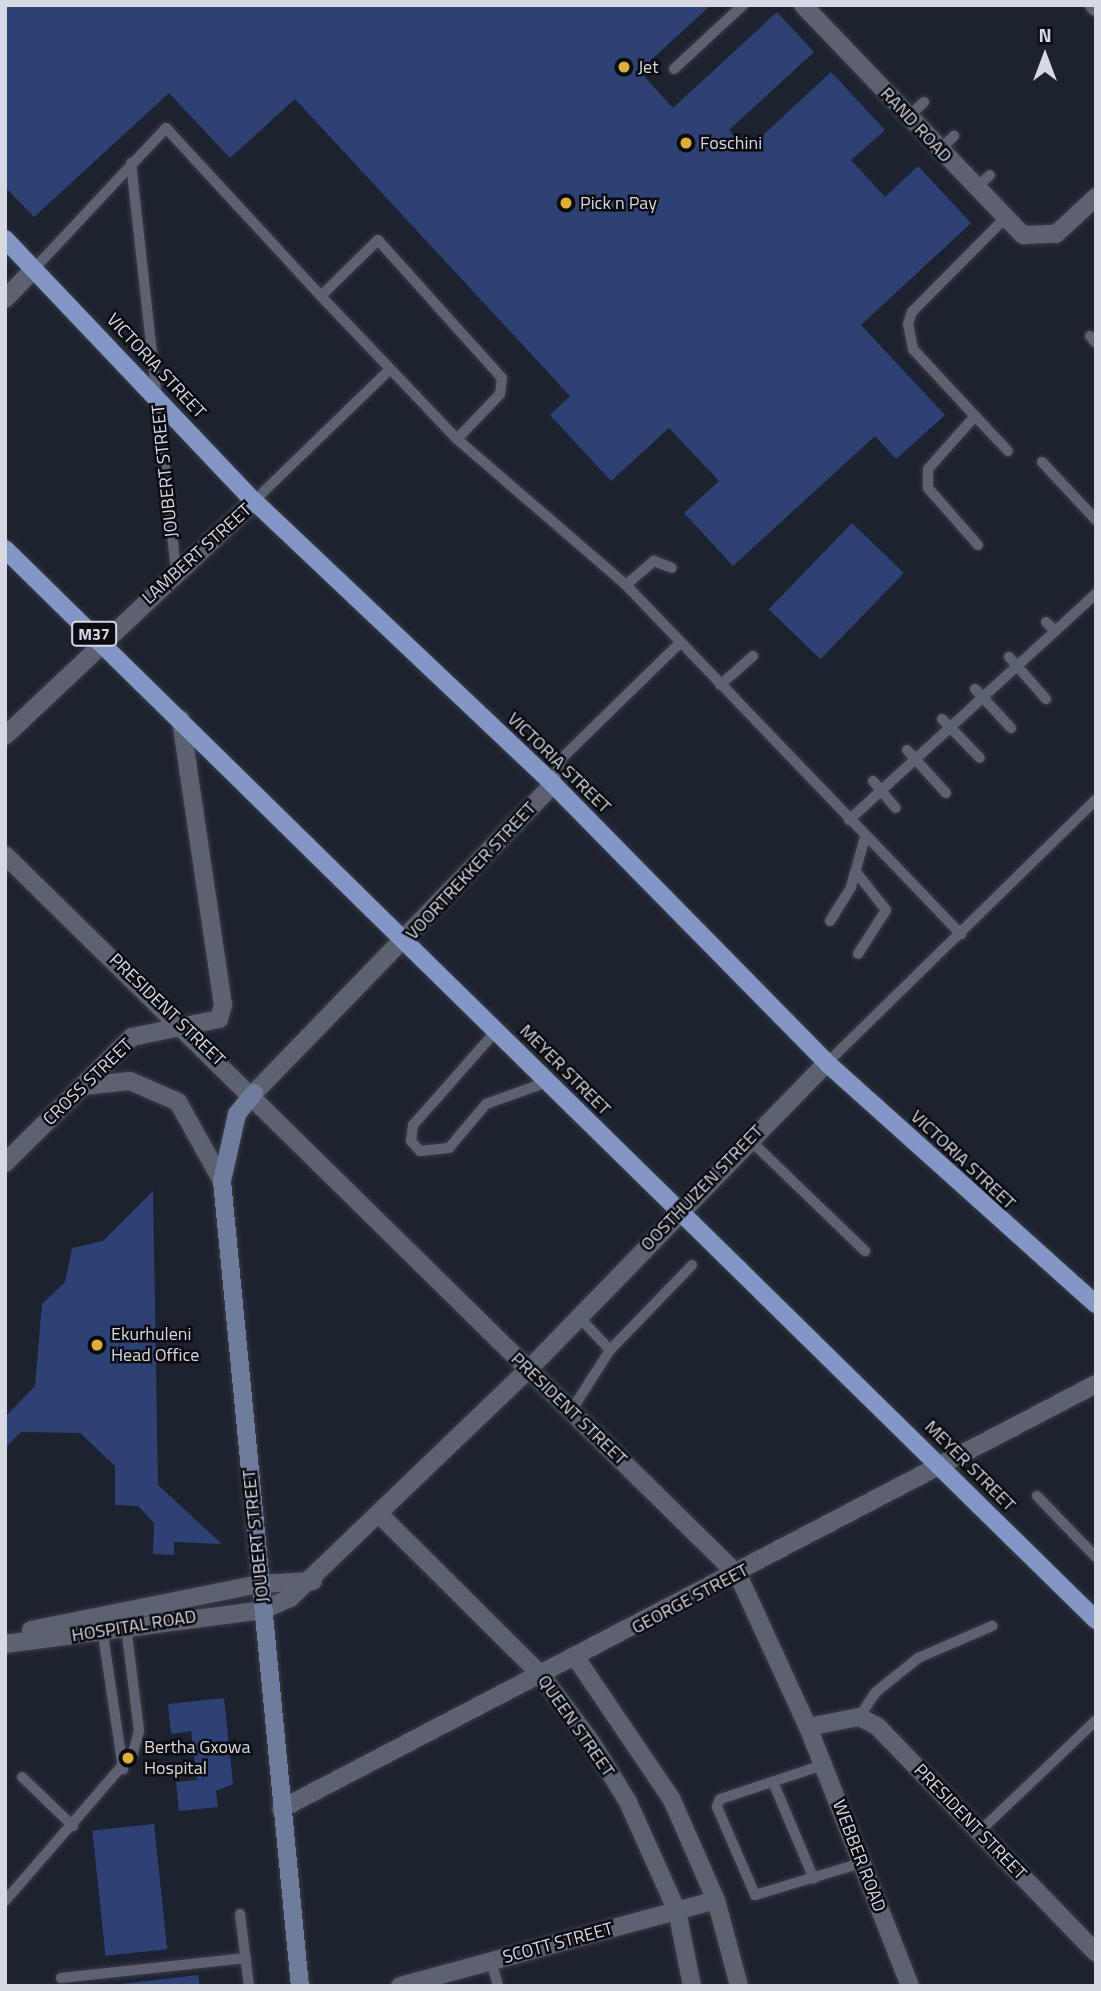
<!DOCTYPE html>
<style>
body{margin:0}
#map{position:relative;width:1101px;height:1991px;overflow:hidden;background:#1d232e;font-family:"Titillium Web",sans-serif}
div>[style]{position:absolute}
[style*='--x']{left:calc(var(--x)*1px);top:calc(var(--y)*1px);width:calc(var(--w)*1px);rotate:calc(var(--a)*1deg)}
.building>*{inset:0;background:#2d4175;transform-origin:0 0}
.roads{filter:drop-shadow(0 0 2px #393d47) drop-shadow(0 0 2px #393d47)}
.service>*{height:10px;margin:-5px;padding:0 5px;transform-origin:5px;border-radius:5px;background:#5c6270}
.minor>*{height:18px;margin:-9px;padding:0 9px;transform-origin:9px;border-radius:9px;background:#5c6270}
.tertiary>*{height:18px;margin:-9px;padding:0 9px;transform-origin:9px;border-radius:9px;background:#5c6270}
.secondary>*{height:18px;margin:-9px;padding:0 9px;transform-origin:9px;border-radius:9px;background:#6f7c9b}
.primary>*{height:18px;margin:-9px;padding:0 9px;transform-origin:9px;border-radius:9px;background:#8297c5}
.dots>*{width:19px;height:19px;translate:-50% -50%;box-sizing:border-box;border:4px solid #0a0c11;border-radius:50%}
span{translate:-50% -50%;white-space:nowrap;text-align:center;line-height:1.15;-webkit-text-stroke:5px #0a0c11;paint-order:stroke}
.shield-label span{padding:2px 5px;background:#0a0c11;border:2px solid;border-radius:5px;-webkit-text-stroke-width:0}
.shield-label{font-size:16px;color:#d6d9e2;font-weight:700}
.poi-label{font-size:18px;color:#d6d9e2}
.left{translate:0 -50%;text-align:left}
.street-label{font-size:18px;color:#d6d9e2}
.frame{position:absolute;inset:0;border:7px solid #d6d9e2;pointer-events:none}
.north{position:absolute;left:1010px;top:21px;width:70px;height:70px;-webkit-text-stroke:5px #0a0c11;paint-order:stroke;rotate:0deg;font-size:19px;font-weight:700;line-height:28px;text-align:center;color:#d6d9e2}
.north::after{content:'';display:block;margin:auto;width:24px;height:32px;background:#d6d9e2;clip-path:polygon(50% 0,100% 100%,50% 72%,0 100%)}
</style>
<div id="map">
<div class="building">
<i style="clip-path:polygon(5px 5px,711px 5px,639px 71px,673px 108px,777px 12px,814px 52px,729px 130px,747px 150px,831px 72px,885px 130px,851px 160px,885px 197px,918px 166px,971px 223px,861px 325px,945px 415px,896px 459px,875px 436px,733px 566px,684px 513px,719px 481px,669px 428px,611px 481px,550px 415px,570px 396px,295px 99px,230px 158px,169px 93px,34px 217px,5px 187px)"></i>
<i style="left:852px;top:523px;width:72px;height:120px;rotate:44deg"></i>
<i style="clip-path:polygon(153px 1191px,158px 1485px,222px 1544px,174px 1542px,174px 1555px,153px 1554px,154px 1523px,138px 1506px,115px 1505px,115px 1466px,80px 1433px,21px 1432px,5px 1448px,5px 1417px,35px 1386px,42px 1304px,65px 1282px,72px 1248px,103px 1241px)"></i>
<i style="clip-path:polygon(224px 1698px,233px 1784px,216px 1791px,218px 1807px,179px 1811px,176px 1782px,197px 1780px,191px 1731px,171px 1734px,168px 1704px)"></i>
<i style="left:154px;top:1824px;width:126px;height:62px;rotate:84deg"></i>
<i style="clip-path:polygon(198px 1975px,200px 1986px,120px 1986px,120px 1984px)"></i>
</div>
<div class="roads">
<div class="service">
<i style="--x:674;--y:69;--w:94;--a:-42.8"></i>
<i style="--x:908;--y:117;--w:22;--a:-43"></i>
<i style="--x:940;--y:150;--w:20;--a:-45"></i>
<i style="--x:131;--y:163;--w:410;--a:83.7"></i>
<i style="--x:976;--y:188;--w:19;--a:-43"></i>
<i style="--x:34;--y:269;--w:193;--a:-46.9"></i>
<i style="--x:166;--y:128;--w:229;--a:47.3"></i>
<i style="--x:1090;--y:336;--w:9;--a:49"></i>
<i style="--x:975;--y:416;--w:91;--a:-132.8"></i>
<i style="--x:913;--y:349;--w:25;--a:-101"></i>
<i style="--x:908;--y:324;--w:13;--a:-72"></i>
<i style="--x:912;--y:312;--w:131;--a:-45.3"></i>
<i style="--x:457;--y:439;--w:197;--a:-133.6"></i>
<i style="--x:321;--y:296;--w:80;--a:-44.5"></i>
<i style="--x:378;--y:240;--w:186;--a:48.1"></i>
<i style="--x:502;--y:378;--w:16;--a:97"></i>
<i style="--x:500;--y:394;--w:62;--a:133.7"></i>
<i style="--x:457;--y:439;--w:223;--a:40.8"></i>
<i style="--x:626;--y:585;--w:484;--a:46.2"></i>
<i style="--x:1042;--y:462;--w:79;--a:47"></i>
<i style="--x:254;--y:501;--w:187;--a:-44.1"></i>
<i style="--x:978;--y:545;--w:76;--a:-131.3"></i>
<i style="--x:928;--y:488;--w:19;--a:-90"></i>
<i style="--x:928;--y:469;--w:71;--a:-48.4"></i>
<i style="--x:975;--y:416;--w:48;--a:46.7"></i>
<i style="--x:626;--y:585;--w:37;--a:-41"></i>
<i style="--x:654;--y:561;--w:19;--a:21"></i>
<i style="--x:1046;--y:622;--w:13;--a:45"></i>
<i style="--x:1009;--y:657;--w:56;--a:48.6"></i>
<i style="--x:720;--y:685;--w:44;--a:-41.3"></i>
<i style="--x:975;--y:689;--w:53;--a:47.3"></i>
<i style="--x:942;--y:719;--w:54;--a:45.7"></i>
<i style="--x:907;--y:750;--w:58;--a:47.8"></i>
<i style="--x:873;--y:781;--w:35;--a:50"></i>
<i style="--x:553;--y:784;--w:26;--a:-72"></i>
<i style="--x:561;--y:759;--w:166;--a:-44.3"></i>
<i style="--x:849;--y:820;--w:335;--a:-42.5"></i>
<i style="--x:856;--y:872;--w:48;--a:51.7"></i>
<i style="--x:886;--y:910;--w:52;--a:122.5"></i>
<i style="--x:830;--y:921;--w:40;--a:-58"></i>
<i style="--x:851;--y:887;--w:52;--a:-74.4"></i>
<i style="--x:496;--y:1031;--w:125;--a:131.4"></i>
<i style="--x:413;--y:1125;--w:16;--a:97"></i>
<i style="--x:411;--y:1141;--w:13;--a:48"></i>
<i style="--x:420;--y:1151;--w:29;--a:-6"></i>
<i style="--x:449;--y:1148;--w:57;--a:-49.9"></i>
<i style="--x:486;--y:1104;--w:65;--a:-19.8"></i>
<i style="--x:827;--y:1063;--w:376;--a:-44.4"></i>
<i style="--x:750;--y:1140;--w:160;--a:44"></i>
<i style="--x:579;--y:1317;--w:45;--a:46.8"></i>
<i style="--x:571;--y:1411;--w:72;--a:-57.4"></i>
<i style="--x:610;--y:1350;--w:118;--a:-46"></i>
<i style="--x:1037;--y:1496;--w:85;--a:46"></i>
<i style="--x:102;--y:1628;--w:143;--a:81.5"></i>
<i style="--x:859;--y:1717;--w:30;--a:-56"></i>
<i style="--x:876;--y:1692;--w:54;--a:-39"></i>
<i style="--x:918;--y:1658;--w:81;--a:-23.4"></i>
<i style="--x:823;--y:1765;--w:108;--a:161.7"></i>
<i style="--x:720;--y:1799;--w:9;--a:111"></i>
<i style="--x:717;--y:1807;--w:96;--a:66.6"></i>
<i style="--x:755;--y:1895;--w:112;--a:-16.7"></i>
<i style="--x:22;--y:1777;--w:71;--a:43.9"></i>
<i style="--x:773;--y:1782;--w:105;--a:67.1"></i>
<i style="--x:979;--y:1832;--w:161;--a:-43.7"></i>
<i style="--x:5;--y:1901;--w:196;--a:-49.1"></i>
<i style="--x:133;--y:1753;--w:23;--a:-75"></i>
<i style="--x:139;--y:1731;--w:106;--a:-97.1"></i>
<i style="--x:240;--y:1914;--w:73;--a:82.9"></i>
<i style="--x:491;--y:1961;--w:26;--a:74"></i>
<i style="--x:61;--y:1978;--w:186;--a:-6.2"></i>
</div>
<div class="minor">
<i style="--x:803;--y:5;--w:318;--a:46.3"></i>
<i style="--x:1023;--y:235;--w:33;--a:-2"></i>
<i style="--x:1056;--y:234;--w:54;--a:-42.8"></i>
<i style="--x:1094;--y:5;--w:3;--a:45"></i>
<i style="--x:5;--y:299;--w:42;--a:-46"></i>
<i style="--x:5;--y:736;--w:342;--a:-43.3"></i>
<i style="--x:84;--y:1086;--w:46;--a:-6.2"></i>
<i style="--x:130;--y:1081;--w:52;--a:23.6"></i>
<i style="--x:178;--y:1102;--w:90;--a:60.9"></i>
<i style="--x:254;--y:1093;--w:430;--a:-45.9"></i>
<i style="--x:5;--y:1163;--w:179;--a:-44.8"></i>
<i style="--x:132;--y:1037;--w:89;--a:-11.7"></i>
<i style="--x:219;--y:1019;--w:15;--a:-74"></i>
<i style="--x:223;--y:1005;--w:289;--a:-98.4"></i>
<i style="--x:381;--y:1516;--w:227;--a:44.8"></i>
<i style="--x:542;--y:1676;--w:82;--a:53.4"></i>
<i style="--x:591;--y:1742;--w:70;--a:58.3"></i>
<i style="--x:628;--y:1802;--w:120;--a:65.8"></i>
<i style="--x:677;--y:1911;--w:76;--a:78.7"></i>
<i style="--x:31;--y:1630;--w:234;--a:-11.4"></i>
<i style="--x:260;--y:1584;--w:53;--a:-3.2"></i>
<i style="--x:5;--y:1644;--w:260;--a:-7.5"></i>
<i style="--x:263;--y:1610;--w:30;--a:-24"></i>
<i style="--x:290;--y:1598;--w:330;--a:-43.8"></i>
<i style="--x:528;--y:1370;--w:429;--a:-45.8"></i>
<i style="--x:576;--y:1658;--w:171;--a:55.9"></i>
<i style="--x:672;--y:1800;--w:109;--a:66.3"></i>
<i style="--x:716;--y:1900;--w:89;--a:75"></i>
<i style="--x:808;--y:1727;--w:52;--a:-11.1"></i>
<i style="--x:859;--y:1717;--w:20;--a:27"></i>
<i style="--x:877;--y:1726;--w:315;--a:46"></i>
<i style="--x:281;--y:1809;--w:919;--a:-27.54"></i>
<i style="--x:400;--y:1986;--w:327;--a:-15.2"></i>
</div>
<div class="tertiary">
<i style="--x:5;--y:855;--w:1027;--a:44.49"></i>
<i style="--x:738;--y:1575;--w:167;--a:65.3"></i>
<i style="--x:808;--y:1727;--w:278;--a:68.5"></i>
</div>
<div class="secondary">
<i style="--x:254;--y:1093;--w:27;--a:129"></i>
<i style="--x:237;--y:1114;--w:69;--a:102.6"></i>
<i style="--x:222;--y:1181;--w:809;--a:84.47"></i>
</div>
<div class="primary">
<i style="--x:5;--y:239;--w:361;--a:46.5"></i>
<i style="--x:254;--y:501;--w:412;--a:43.4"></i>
<i style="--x:553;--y:784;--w:391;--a:45.5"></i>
<i style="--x:827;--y:1063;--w:361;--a:41.9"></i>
<i style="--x:5;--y:549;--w:1529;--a:44.47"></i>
</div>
</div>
<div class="dots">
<i style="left:624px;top:67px;background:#e0b034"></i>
<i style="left:686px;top:143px;background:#e0b034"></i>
<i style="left:566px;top:203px;background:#e0b034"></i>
<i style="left:97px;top:1345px;background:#e0b034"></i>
<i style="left:128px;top:1758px;background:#e0b034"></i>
</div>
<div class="shield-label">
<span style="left:94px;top:634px">M37</span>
</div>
<div class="poi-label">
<span class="left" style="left:638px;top:67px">Jet</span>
<span class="left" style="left:700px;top:143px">Foschini</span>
<span class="left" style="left:580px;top:203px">Pick n Pay</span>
<span class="left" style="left:111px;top:1345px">Ekurhuleni<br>Head Office</span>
<span class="left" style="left:144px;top:1758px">Bertha Gxowa<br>Hospital</span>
</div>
<div class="street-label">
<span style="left:916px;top:125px;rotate:47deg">RAND ROAD</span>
<span style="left:156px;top:366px;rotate:47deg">VICTORIA STREET</span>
<span style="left:165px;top:471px;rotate:-96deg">JOUBERT STREET</span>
<span style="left:197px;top:554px;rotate:-42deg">LAMBERT STREET</span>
<span style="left:559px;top:763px;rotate:44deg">VICTORIA STREET</span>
<span style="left:471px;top:871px;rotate:-47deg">VOORTREKKER STREET</span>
<span style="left:167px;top:1010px;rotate:44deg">PRESIDENT STREET</span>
<span style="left:565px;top:1070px;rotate:45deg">MEYER STREET</span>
<span style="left:88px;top:1082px;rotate:-44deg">CROSS STREET</span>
<span style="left:963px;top:1160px;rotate:43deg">VICTORIA STREET</span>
<span style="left:702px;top:1188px;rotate:-46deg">OOSTHUIZEN STREET</span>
<span style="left:569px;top:1409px;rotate:44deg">PRESIDENT STREET</span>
<span style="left:970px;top:1466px;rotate:45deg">MEYER STREET</span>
<span style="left:256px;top:1536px;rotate:-96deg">JOUBERT STREET</span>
<span style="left:690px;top:1599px;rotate:-28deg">GEORGE STREET</span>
<span style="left:134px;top:1626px;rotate:-9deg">HOSPITAL ROAD</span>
<span style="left:576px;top:1726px;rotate:55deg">QUEEN STREET</span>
<span style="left:970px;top:1822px;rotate:46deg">PRESIDENT STREET</span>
<span style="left:859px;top:1856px;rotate:69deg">WEBBER ROAD</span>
<span style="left:558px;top:1943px;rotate:-15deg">SCOTT STREET</span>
</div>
<div class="frame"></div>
<div class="north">N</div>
</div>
